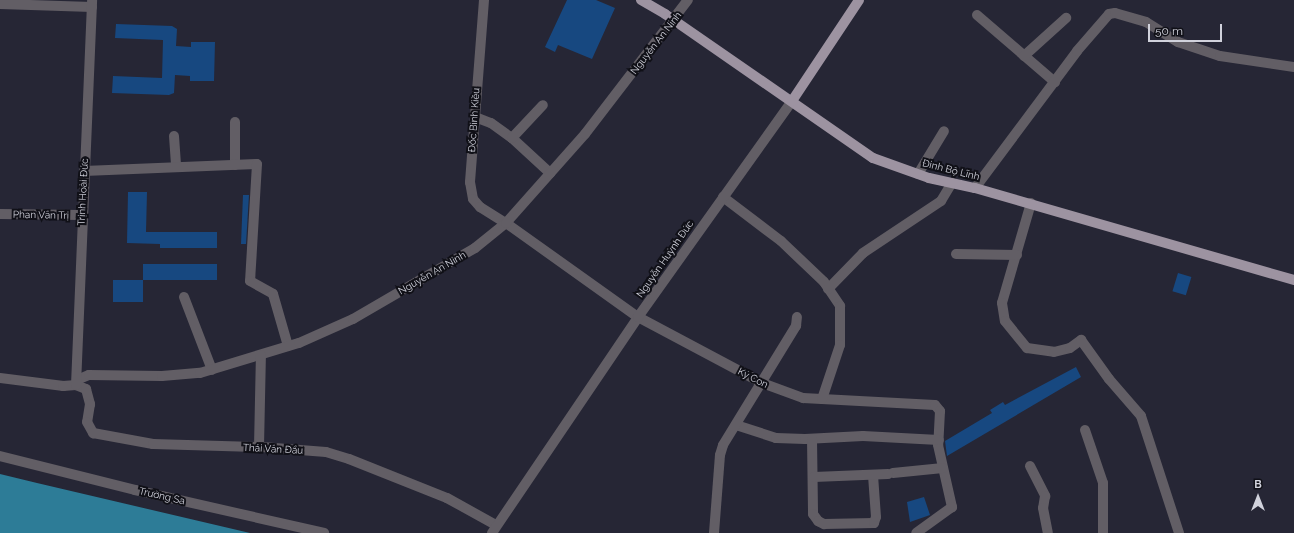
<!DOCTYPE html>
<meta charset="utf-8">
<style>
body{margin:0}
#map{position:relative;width:1294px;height:533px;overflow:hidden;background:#262635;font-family:Raleway,sans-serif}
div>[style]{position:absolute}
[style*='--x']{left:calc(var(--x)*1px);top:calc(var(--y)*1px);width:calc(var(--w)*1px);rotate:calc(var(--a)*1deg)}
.water>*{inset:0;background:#2d7c97}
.building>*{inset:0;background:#174880;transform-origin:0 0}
.minor>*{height:10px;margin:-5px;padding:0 5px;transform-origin:5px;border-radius:5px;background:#625e65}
.major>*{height:10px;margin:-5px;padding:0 5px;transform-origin:5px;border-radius:5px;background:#9d93a1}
span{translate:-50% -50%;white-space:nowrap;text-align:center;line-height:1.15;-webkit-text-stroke:4px #101017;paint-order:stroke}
.street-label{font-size:10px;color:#d1d2dc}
.north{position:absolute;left:1238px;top:477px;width:40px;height:40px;-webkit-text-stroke:3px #101017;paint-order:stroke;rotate:0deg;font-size:11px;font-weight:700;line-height:16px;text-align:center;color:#d1d2dc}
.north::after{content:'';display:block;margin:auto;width:14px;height:18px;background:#d1d2dc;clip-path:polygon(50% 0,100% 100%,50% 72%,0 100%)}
.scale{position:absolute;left:1148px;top:24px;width:74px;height:18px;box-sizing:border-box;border:2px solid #d1d2dc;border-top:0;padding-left:5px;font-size:12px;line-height:14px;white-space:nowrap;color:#d1d2dc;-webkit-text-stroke:3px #101017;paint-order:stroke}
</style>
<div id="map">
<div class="water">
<i style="clip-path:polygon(0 474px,37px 483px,250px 533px,0 533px)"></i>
</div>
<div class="building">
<i style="clip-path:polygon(567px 0,596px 0,615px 8px,592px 59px,558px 45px,555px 52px,545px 47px)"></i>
<i style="clip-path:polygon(116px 24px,172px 26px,177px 29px,176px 46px,191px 47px,191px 42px,215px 42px,214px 81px,190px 81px,190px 76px,175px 75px,174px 93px,169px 95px,112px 93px,113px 76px,162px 78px,163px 40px,115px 38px)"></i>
<i style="clip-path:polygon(128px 192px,147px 192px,146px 232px,217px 232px,217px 248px,160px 248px,160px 244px,127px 243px)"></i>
<i style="clip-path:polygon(243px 195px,249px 195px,246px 244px,241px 244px)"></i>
<i style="left:143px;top:264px;width:74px;height:16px"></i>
<i style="left:1178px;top:273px;width:14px;height:19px;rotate:17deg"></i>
<i style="left:113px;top:280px;width:30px;height:22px"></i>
<i style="clip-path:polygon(1076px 367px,1081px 377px,947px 456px,945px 441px,992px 413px,990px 410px,1003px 402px,1005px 405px)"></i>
<i style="clip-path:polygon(924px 497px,930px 515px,910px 522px,907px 502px)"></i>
</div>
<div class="minor">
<i style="--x:484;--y:0;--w:183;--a:94.4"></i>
<i style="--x:470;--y:182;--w:17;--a:80"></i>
<i style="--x:473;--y:199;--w:11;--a:49"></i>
<i style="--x:480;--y:207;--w:31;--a:32"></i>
<i style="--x:506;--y:223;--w:162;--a:35.5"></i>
<i style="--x:638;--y:317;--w:140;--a:28"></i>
<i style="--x:762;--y:383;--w:44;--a:20.1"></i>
<i style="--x:803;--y:398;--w:132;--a:3"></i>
<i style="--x:935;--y:405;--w:8;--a:50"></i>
<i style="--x:940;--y:411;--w:34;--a:93"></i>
<i style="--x:938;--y:445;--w:64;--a:77.3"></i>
<i style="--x:952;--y:507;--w:44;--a:144.2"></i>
<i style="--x:0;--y:4;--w:92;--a:1.9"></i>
<i style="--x:977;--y:15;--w:103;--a:40.7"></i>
<i style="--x:1024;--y:56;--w:57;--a:-42.1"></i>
<i style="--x:475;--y:117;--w:17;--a:21"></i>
<i style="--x:491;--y:123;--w:26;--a:36"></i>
<i style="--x:512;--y:138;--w:52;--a:42.6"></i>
<i style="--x:174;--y:136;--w:31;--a:86"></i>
<i style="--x:512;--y:138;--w:45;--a:-46.8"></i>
<i style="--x:235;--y:165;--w:43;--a:-90"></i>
<i style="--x:84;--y:171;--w:173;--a:-2.3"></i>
<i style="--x:257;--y:164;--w:117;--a:93.4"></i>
<i style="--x:250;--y:281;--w:26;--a:29"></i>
<i style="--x:273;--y:294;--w:54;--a:73.9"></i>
<i style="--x:918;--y:174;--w:50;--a:-58.8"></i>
<i style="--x:975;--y:188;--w:171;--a:-53.3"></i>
<i style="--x:1077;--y:51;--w:49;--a:-49.1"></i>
<i style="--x:1109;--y:14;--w:6;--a:-9"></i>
<i style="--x:1115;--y:13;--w:32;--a:16"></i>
<i style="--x:1146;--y:22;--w:38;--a:32"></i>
<i style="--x:1178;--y:42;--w:44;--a:18.4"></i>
<i style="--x:1220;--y:56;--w:75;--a:8.5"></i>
<i style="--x:723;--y:197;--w:73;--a:37.2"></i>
<i style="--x:781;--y:241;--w:59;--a:43.6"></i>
<i style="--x:824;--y:282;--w:29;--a:56"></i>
<i style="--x:840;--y:306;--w:39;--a:90"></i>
<i style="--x:840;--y:345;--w:57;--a:108.4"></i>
<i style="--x:1031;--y:203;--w:104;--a:106.2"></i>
<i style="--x:1002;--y:303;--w:18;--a:81"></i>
<i style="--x:1005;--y:321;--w:35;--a:51"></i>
<i style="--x:1027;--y:348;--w:27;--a:8"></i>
<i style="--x:1054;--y:352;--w:16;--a:-14"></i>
<i style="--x:1070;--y:348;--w:14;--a:-36"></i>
<i style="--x:1081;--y:340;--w:48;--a:54.3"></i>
<i style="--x:1109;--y:379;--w:49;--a:49.1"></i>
<i style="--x:1141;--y:416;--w:123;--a:72"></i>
<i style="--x:0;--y:214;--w:81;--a:0.7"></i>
<i style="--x:956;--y:254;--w:61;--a:0.9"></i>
<i style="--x:828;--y:289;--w:50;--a:-45.8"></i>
<i style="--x:863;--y:253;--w:94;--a:-33.7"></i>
<i style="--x:941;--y:201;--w:21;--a:-59"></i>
<i style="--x:184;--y:297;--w:78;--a:69"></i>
<i style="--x:0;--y:378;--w:64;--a:7.2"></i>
<i style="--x:63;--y:386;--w:13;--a:-4"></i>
<i style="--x:76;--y:385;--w:11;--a:22"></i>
<i style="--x:86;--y:389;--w:16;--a:75"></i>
<i style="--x:90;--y:404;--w:18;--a:99"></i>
<i style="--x:87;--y:422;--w:13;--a:61"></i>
<i style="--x:93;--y:433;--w:61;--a:10.4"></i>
<i style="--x:153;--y:444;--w:109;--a:1.6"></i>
<i style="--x:262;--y:447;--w:64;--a:4.5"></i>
<i style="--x:326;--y:452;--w:24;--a:17"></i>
<i style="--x:349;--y:459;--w:105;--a:21.7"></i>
<i style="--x:447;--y:498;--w:56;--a:28.9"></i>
<i style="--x:77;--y:380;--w:13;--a:-23"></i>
<i style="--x:89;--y:375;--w:73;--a:0.8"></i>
<i style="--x:162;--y:376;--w:38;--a:-5"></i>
<i style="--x:200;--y:373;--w:103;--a:-16.9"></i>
<i style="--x:299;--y:343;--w:59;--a:-24"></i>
<i style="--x:353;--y:319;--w:141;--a:-30.2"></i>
<i style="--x:475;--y:248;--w:40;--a:-39"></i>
<i style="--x:506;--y:223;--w:119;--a:-48.4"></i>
<i style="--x:585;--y:134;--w:169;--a:-52.5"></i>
<i style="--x:76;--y:385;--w:385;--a:-87.6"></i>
<i style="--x:736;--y:425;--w:42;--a:18"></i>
<i style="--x:776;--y:438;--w:29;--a:2"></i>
<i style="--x:805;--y:439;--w:58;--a:-3"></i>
<i style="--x:863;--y:436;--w:76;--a:3"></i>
<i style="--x:1085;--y:430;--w:56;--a:71.2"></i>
<i style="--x:1103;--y:483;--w:50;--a:90"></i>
<i style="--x:812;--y:439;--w:75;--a:89.2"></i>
<i style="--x:813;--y:514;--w:9;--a:54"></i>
<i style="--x:818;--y:521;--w:7;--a:27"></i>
<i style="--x:824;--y:524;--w:50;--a:-1.1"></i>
<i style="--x:874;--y:523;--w:6;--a:-72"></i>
<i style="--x:876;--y:517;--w:42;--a:-94.1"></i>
<i style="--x:259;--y:447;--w:92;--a:-88.8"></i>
<i style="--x:0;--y:456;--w:139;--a:14.1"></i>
<i style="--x:135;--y:490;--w:194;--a:12.8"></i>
<i style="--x:1030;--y:466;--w:34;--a:63"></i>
<i style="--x:1045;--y:496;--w:12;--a:99"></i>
<i style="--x:1043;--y:508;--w:25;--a:79"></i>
<i style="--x:893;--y:473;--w:50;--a:-5.7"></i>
<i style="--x:814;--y:477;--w:74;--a:-2.3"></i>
<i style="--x:492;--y:533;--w:261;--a:-55.9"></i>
<i style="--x:638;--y:317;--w:265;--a:-54.5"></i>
<i style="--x:714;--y:533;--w:78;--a:-85.6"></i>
<i style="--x:720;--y:455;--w:10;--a:-73"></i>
<i style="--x:723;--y:445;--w:140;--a:-58.5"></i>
<i style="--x:796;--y:326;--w:9;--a:-84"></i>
</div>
<div class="major">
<i style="--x:641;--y:0;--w:28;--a:30"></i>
<i style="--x:665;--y:14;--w:253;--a:34.7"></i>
<i style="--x:873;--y:158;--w:59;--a:19.7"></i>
<i style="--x:929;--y:178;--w:47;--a:12.3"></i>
<i style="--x:975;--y:188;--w:332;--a:16.1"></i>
<i style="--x:792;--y:101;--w:121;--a:-56.4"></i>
</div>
<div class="street-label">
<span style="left:656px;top:43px;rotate:-52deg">Nguyễn An Ninh</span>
<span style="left:474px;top:120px;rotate:-86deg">Đốc Binh Kiều</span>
<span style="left:951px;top:170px;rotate:14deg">Đinh Bộ Lĩnh</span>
<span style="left:83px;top:192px;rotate:-87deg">Trịnh Hoài Đức</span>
<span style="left:41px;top:215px;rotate:1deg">Phan Văn Trị</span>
<span style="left:665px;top:259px;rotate:-55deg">Nguyễn Huỳnh Đức</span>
<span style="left:432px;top:273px;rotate:-30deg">Nguyễn An Ninh</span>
<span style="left:753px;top:378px;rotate:27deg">Ký Con</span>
<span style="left:273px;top:449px;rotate:3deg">Thái Văn Đẩu</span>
<span style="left:162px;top:496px;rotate:13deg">Trường Sa</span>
</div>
<div class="north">B</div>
<div class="scale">50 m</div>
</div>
